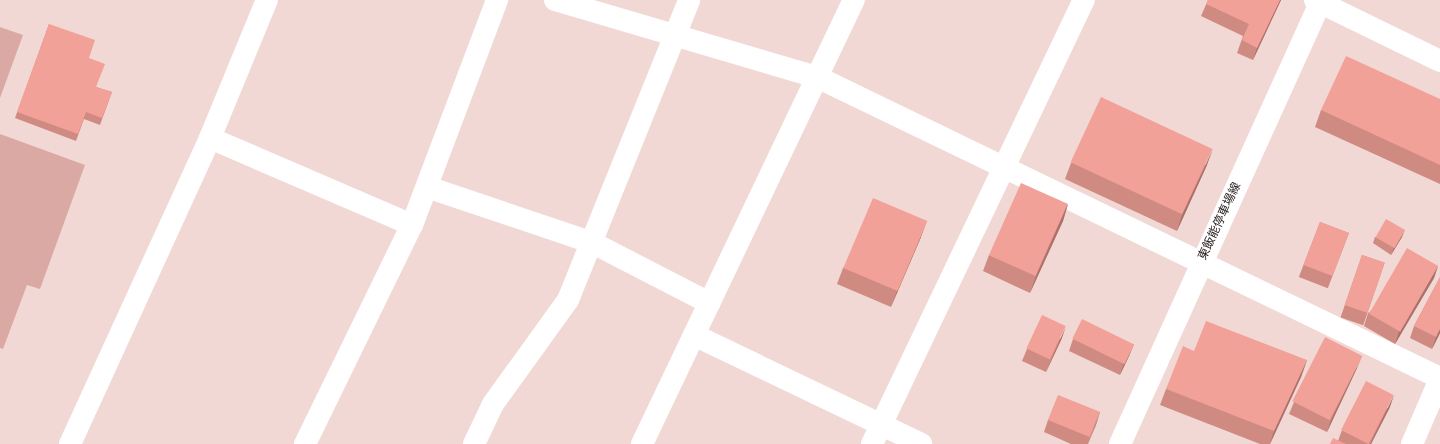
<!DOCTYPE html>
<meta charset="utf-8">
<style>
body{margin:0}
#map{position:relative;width:1440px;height:444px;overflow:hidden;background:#f2d8d4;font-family:"Open Sans","Noto Sans JP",sans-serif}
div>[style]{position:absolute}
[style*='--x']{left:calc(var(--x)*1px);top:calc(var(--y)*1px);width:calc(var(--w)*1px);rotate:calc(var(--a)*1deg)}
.green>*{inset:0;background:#dba9a3}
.minor>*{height:22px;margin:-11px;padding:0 11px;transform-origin:11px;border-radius:11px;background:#fff}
.major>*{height:22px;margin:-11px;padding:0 11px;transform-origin:11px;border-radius:11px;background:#fff}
.wall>*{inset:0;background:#cf8a82;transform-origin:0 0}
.shaded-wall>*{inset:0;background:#a9716a}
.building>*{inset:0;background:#f1a197;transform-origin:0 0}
span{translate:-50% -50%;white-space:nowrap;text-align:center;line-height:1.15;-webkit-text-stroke:4px #fff;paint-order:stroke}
.street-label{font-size:12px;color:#271e1d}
</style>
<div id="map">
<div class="green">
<i style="clip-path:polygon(0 27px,23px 35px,0 98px)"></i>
<i style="clip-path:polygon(0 134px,85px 165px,40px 289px,27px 285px,3px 349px,0 348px)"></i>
</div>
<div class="minor">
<i style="--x:555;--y:0;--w:273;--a:16.4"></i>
<i style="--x:817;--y:77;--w:692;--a:25.79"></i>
<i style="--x:1315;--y:0;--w:139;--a:26"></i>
<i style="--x:210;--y:138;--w:220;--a:23.3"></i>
<i style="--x:427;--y:187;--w:175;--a:18.6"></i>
<i style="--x:593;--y:243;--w:131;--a:27.3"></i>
<i style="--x:694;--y:335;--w:252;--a:25.6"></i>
<i style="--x:70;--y:444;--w:337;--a:-65.4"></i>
<i style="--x:210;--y:138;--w:149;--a:-67.6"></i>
<i style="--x:305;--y:444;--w:244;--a:-64"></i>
<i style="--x:412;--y:225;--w:241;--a:-69.3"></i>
<i style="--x:474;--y:444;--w:44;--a:-64.6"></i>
<i style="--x:493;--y:404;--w:128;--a:-54.2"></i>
<i style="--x:568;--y:300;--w:323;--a:-68"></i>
<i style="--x:642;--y:444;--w:492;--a:-64.5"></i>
<i style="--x:872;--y:444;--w:492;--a:-64.5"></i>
<i style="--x:1412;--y:444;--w:71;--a:-66.7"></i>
</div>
<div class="major">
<i style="--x:1120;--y:444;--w:487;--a:-65.6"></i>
</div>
<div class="wall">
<i style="clip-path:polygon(1208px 0,1281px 0,1253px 60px,1237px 53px,1243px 36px,1201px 16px)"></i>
<i style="clip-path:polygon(49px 24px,89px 58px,96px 87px,112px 92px,100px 125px,84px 119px,76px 141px,15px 118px)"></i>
<i style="clip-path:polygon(1440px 99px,1440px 184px,1315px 127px,1321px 110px)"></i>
<i style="clip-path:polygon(1071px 163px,1207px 165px,1177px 231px,1065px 179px)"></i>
<i style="clip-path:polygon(1068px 204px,1063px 221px,1030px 293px,983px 271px,989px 255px)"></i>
<i style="left:1320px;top:222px;width:31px;height:59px;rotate:21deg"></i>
<i style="clip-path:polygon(921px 237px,891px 307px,837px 284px,843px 268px)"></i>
<i style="clip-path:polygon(1375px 237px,1402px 237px,1391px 255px,1373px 243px)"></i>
<i style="left:1362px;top:255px;width:24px;height:66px;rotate:19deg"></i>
<i style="clip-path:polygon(1438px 266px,1434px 278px,1395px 344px,1364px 326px,1368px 313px)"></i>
<i style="clip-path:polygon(1440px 277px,1440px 333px,1432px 349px,1410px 338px,1414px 326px)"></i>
<i style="clip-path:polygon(1062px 338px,1046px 372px,1022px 361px,1027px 349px)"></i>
<i style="clip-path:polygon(1073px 339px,1134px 344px,1129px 356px,1120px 375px,1069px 351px)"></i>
<i style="clip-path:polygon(1307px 360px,1301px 377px,1270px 444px,1260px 444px,1160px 405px,1166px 389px)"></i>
<i style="clip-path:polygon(1357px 368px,1327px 432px,1289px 414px,1294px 402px)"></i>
<i style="clip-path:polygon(1390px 407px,1371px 444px,1330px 444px,1338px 441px,1342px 430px)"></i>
<i style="clip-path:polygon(1100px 412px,1088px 444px,1071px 444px,1044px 432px,1048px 420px)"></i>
</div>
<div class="shaded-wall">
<i style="clip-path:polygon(1280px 0,1281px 0,1253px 60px,1257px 48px)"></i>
<i style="clip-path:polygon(1213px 149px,1207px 165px,1177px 231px,1182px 215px)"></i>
<i style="clip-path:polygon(1068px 204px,1063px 221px,1030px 293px,1036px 276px)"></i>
<i style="clip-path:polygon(927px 221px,921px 237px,891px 307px,897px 291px)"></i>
<i style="clip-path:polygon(1405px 230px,1402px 237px,1391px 255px,1394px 248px)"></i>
<i style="clip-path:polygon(1438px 266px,1434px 278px,1395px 344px,1399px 332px)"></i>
<i style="clip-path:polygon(1066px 326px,1062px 338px,1046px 372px,1051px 360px)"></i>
<i style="clip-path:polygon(1440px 329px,1440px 333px,1432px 349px,1436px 337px)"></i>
<i style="clip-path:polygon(1134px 344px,1129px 356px,1120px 375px,1124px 363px)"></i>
<i style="clip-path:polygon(1362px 356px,1357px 368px,1327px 432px,1331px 420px)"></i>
<i style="clip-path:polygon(1307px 360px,1301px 377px,1270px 444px,1274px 431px)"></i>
<i style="clip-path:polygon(1394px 395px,1390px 407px,1371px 444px,1370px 444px)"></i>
<i style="clip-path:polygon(1100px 412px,1096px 425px,1088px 444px)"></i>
</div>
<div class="building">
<i style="clip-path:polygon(1208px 0,1280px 0,1257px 48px,1242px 40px,1249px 24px,1206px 4px)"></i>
<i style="clip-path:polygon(49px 24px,95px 40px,89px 58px,105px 64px,96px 87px,112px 92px,102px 118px,86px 112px,78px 134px,17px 112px)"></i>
<i style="clip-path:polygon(1346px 56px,1440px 99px,1440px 165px,1321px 110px)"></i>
<i style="left:1101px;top:97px;width:123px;height:72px;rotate:25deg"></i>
<i style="left:1021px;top:183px;width:51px;height:79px;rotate:24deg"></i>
<i style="left:873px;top:198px;width:59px;height:76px;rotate:23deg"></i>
<i style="left:1386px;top:219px;width:22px;height:21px;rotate:30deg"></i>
<i style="left:1320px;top:222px;width:31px;height:46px;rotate:21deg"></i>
<i style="left:1407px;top:248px;width:36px;height:76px;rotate:30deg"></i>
<i style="left:1362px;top:255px;width:24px;height:53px;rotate:19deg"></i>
<i style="clip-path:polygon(1440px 277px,1440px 329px,1436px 337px,1414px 326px)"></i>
<i style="left:1042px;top:315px;width:26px;height:37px;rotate:25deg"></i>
<i style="left:1082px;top:319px;width:58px;height:22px;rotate:26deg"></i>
<i style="clip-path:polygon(1206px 321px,1307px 360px,1274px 431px,1166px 389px,1183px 346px,1194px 351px)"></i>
<i style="left:1325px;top:337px;width:42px;height:72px;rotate:27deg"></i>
<i style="left:1366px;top:381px;width:31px;height:55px;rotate:27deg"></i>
<i style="left:1058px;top:395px;width:45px;height:27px;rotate:22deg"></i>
<i style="clip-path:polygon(1333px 438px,1346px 444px,1330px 444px)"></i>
</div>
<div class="street-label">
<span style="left:1219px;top:221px;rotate:-65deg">東飯能停車場線</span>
</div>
</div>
